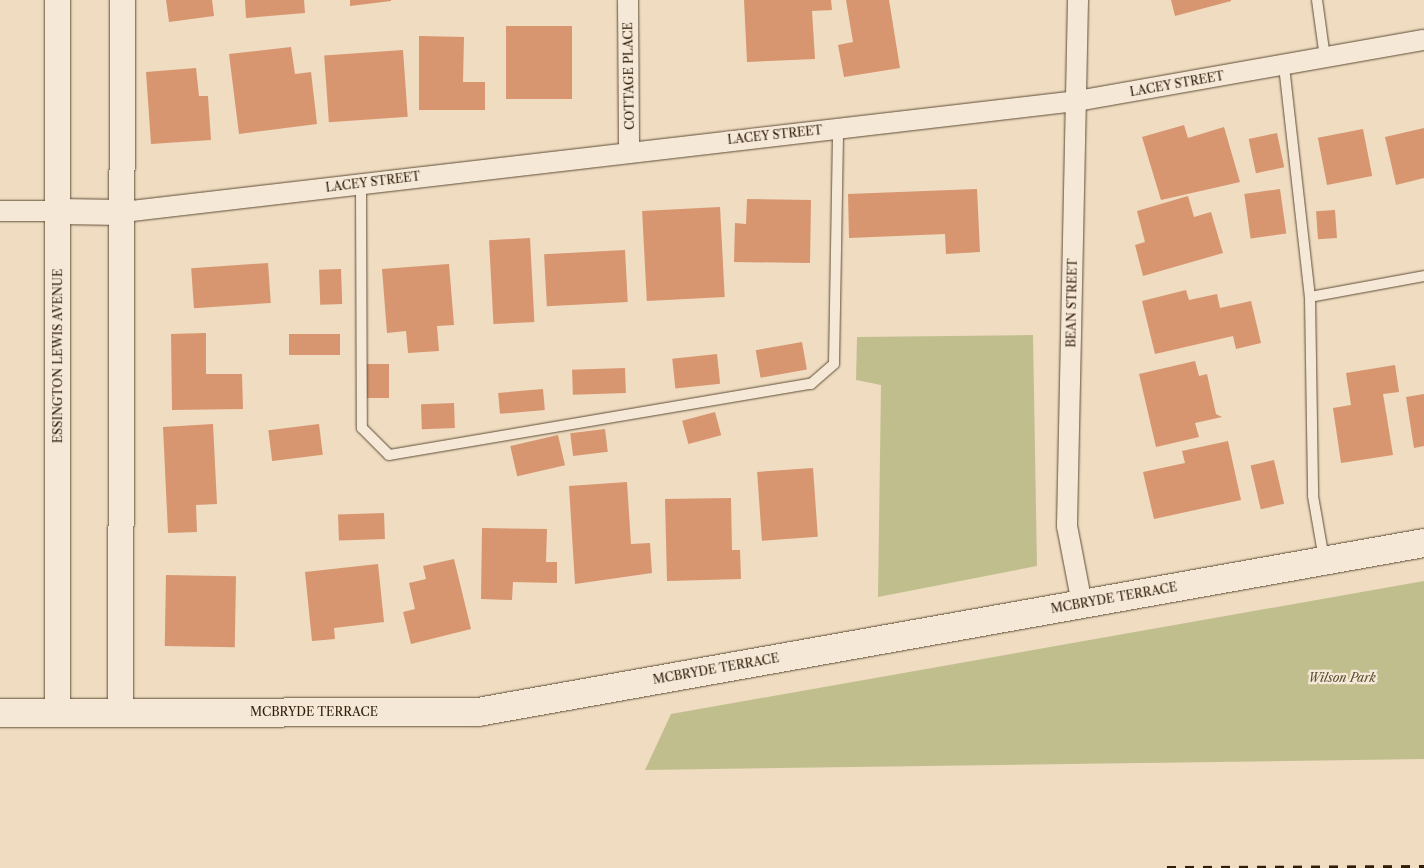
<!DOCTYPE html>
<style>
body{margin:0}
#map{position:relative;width:1424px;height:868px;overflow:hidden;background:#efdcc1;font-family:"Libre Caslon Text",serif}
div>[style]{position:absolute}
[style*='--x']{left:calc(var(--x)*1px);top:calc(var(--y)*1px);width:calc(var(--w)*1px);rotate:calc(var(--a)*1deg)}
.green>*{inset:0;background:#c1be8e}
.building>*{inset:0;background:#d79570;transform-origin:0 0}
.roads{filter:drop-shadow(0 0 1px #5f4d36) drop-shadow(0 0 1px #5f4d36)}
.service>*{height:10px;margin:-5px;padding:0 5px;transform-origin:5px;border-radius:5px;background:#f5e8d7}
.minor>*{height:20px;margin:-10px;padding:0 10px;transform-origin:10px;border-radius:10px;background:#f5e8d7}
.tertiary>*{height:25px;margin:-12.5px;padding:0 12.5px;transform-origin:12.5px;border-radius:12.5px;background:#f5e8d7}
.secondary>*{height:28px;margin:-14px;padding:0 14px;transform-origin:14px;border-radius:14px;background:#f5e8d7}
.rail>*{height:4px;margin-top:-2px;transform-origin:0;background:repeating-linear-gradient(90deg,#2f1d08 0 9px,transparent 0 18px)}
span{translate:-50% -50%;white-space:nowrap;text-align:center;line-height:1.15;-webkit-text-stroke:4.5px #f5e8d7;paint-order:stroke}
.street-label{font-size:12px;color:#2f1d08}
.park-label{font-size:12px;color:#5b4d30;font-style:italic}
</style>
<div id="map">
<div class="green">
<i style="clip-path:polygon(1033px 335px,1037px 566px,878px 597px,881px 385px,856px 380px,857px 337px)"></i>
<i style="clip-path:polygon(1424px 581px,1424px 759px,645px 770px,671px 714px)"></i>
</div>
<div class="building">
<i style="clip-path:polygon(166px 0,212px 0,214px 16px,169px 22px)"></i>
<i style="clip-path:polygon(245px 0,304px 0,305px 13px,246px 18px)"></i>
<i style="clip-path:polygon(350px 0,391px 0,391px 1px,350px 6px)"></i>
<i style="clip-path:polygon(744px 0,831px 0,832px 10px,812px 11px,815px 59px,747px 62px)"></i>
<i style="clip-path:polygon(846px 0,889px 0,900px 68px,844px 77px,838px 45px,853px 42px)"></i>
<i style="clip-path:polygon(1171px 0,1231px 0,1231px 1px,1175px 16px)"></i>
<i style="left:506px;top:26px;width:66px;height:73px"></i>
<i style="clip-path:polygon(419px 36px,464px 37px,463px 82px,485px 82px,485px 110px,419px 110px)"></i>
<i style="clip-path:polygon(291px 47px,295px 74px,311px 72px,317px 124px,239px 134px,229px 54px)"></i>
<i style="left:403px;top:50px;width:67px;height:79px;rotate:86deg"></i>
<i style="clip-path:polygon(196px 68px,199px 96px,208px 96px,211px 140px,151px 144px,146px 72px)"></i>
<i style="clip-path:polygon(1184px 125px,1188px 138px,1224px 127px,1240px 182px,1161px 200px,1142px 137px)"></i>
<i style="clip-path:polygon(1424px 128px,1424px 178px,1396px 185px,1385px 137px)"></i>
<i style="left:1363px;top:129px;width:48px;height:46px;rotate:79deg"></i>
<i style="left:1277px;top:133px;width:35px;height:29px;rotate:78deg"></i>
<i style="clip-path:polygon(977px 189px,980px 252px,946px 254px,945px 234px,849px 238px,848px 194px)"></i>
<i style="left:1280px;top:189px;width:45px;height:36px;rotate:82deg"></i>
<i style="clip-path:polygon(1188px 196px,1194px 217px,1211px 212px,1223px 253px,1143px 276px,1135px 245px,1145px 242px,1137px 211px)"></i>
<i style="clip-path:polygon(747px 199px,811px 200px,810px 263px,734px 262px,735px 223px,746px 224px)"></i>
<i style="left:720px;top:207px;width:90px;height:78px;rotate:87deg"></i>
<i style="left:1335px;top:210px;width:28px;height:19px;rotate:86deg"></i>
<i style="left:530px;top:238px;width:84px;height:41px;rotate:87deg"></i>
<i style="left:625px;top:250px;width:52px;height:81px;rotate:87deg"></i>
<i style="left:268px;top:263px;width:40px;height:77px;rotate:86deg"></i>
<i style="clip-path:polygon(449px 264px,454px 325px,437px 326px,439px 351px,408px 353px,406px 331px,387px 333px,382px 269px)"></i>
<i style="left:341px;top:269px;width:35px;height:22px;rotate:88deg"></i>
<i style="clip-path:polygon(1186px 290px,1189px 300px,1217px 294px,1220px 308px,1251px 301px,1261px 343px,1236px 349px,1233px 336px,1155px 354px,1142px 301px)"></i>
<i style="clip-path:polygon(206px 333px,206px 374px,242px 374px,243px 409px,172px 410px,171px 334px)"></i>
<i style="left:340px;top:334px;width:21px;height:51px;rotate:90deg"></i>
<i style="left:802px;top:342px;width:28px;height:47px;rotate:80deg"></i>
<i style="left:717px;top:354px;width:30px;height:45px;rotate:84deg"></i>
<i style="clip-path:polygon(1195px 361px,1199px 376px,1207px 374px,1216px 414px,1222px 417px,1195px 423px,1199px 437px,1156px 447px,1139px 374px)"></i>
<i style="left:366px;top:364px;width:23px;height:34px"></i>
<i style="clip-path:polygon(1395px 365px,1399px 392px,1383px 394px,1393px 455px,1341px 463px,1333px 408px,1351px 405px,1346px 373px)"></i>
<i style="left:625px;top:368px;width:25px;height:53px;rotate:88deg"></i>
<i style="left:543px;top:389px;width:21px;height:45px;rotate:85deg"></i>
<i style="clip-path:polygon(1424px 394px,1424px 446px,1414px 448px,1406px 397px)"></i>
<i style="left:454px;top:403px;width:25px;height:33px;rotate:88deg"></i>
<i style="left:715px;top:412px;width:24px;height:34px;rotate:75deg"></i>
<i style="clip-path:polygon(213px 424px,217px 504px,196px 505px,197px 532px,168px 533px,163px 427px)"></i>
<i style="left:319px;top:424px;width:31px;height:51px;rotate:83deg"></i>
<i style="left:605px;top:429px;width:23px;height:35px;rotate:83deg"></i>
<i style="left:558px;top:435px;width:31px;height:49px;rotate:77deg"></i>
<i style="clip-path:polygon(1228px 441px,1241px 500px,1154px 519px,1143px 472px,1185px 463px,1182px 451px)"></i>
<i style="left:1274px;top:460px;width:45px;height:24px;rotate:77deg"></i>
<i style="left:813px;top:468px;width:69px;height:56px;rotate:86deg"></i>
<i style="clip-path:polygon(627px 482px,631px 544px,650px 543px,652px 573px,575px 584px,569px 486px)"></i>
<i style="clip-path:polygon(731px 498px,732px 550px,740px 550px,741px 579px,667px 581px,665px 499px)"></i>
<i style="left:384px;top:513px;width:26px;height:46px;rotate:88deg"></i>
<i style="clip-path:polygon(482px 528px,547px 529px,546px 562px,557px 562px,557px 583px,513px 582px,512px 600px,481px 599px)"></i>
<i style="clip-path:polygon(454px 559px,471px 629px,411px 644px,403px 612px,415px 609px,409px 583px,426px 579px,423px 566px)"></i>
<i style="clip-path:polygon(378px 564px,384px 622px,334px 628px,335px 639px,312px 641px,305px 572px)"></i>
<i style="left:166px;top:575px;width:70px;height:71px;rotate:1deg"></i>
</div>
<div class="roads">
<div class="service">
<i style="--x:1317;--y:0;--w:59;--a:82.1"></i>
<i style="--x:1284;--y:66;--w:232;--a:83.6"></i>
<i style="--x:1310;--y:297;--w:199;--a:89.1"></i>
<i style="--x:1313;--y:496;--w:64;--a:80.1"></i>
<i style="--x:361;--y:183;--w:245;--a:89.8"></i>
<i style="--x:362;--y:428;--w:38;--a:45"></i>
<i style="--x:389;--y:455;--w:428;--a:-9.6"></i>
<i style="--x:811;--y:384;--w:30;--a:-41"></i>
<i style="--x:834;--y:364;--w:236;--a:-89"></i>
<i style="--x:1310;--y:297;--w:116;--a:-10.4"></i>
</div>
<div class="minor">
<i style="--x:628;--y:0;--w:152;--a:89.6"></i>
<i style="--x:1078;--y:0;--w:526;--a:91.2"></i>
<i style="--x:1067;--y:526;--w:79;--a:79.1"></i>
<i style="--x:0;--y:211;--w:59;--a:0"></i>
<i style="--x:123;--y:212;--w:960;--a:-6.64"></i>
<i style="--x:1077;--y:101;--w:352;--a:-10"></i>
</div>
<div class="tertiary">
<i style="--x:59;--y:211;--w:64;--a:0.9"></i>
<i style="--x:120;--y:712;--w:712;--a:-89.84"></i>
<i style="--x:57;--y:713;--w:713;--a:-90"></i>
</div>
<div class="secondary">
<i style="--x:0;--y:713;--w:478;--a:-0.1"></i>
<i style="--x:478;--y:712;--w:961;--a:-10.13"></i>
</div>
</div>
<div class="rail">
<i style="--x:1167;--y:868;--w:257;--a:-0.2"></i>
</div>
<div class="street-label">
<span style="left:629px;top:76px;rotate:-91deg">COTTAGE PLACE</span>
<span style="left:1177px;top:84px;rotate:-10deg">LACEY STREET</span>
<span style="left:775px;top:135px;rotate:-6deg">LACEY STREET</span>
<span style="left:373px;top:182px;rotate:-7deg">LACEY STREET</span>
<span style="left:1072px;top:303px;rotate:-89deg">BEAN STREET</span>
<span style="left:58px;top:356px;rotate:-90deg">ESSINGTON LEWIS AVENUE</span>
<span style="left:1114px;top:598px;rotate:-10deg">MCBRYDE TERRACE</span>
<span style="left:716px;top:669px;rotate:-10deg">MCBRYDE TERRACE</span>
<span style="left:314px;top:712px">MCBRYDE TERRACE</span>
</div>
<div class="park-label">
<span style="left:1342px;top:678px">Wilson Park</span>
</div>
</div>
